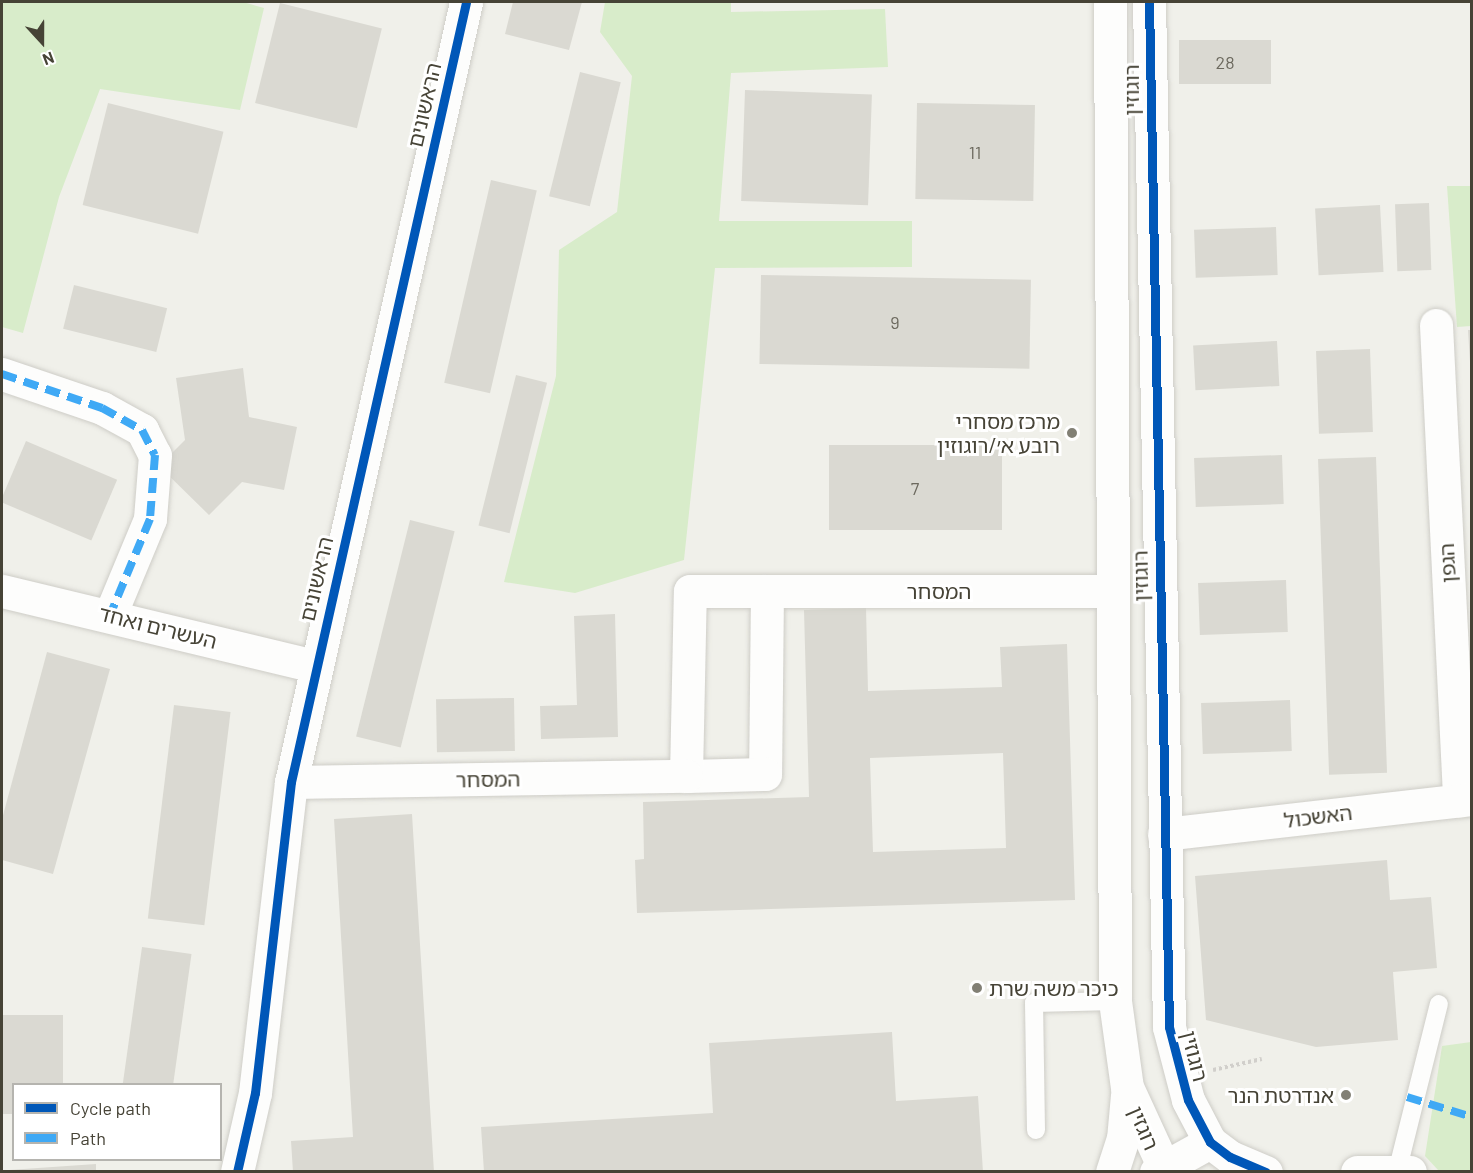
<!DOCTYPE html>
<meta charset="utf-8">
<style>
body{margin:0}
#map{position:relative;width:1473px;height:1173px;overflow:hidden;background:#f0f0ea;font-family:Barlow,"Noto Sans Hebrew",sans-serif}
div>[style]{position:absolute}
[style*='--x']{left:calc(var(--x)*1px);top:calc(var(--y)*1px);width:calc(var(--w)*1px);rotate:calc(var(--a)*1deg)}
.green>*{inset:0;background:#d8ecca}
.building>*{inset:0;background:#dad9d2;transform-origin:0 0}
.path>*{height:4px;margin-top:-2px;transform-origin:0;background:repeating-linear-gradient(90deg,#d1cfcb 0 3px,transparent 0 6px)}
.roads{filter:drop-shadow(0 0 2px #cecdc7) drop-shadow(0 0 2px #cecdc7)}
.service>*{height:18px;margin:-9px;padding:0 9px;transform-origin:9px;border-radius:9px;background:#fdfdfc}
.minor>*{height:33px;margin:-16.5px;padding:0 16.5px;transform-origin:16.5px;border-radius:16.5px;background:#fdfdfc}
.tertiary>*{height:33px;margin:-16.5px;padding:0 16.5px;transform-origin:16.5px;border-radius:16.5px;background:#fdfdfc}
.quiet>*{height:8px;margin-top:-4px;transform-origin:0;background:repeating-linear-gradient(90deg,#3fa9f5 0 15px,transparent 0 23px)}
.cycleway>*{height:9px;margin:-4.5px;padding:0 4.5px;transform-origin:4.5px;border-radius:4.5px;background:#0057b8}
.dots>*{width:16px;height:16px;translate:-50% -50%;box-sizing:border-box;border:3px solid #fff;border-radius:50%}
span{translate:-50% -50%;white-space:nowrap;text-align:center;line-height:1.15;-webkit-text-stroke:6px #fff;paint-order:stroke}
.number-label{font-size:18px;color:#6c695e}
.number-label span{-webkit-text-stroke-width:0}
.street-label{font-size:21px;color:#464336}
.poi-label{font-size:21px;color:#464336}
.right{translate:-100% -50%;text-align:right}
.left{translate:0 -50%;text-align:left}
.frame{position:absolute;inset:0;border:3px solid #464336;pointer-events:none}
.legend{position:absolute;left:12px;top:1083px;width:210px;height:78px;box-sizing:border-box;background:#fff;border:2px solid #b5b4af;margin:0;padding:8px 10px;list-style:none;font-size:18px;color:#464336}
.legend li{display:flex;align-items:center;gap:12px;height:30px}
.legend b{width:30px;border:2px solid #b5b4af}
.north{position:absolute;left:12px;top:12px;width:60px;height:60px;-webkit-text-stroke:4px #fff;paint-order:stroke;rotate:159deg;font-size:16px;font-weight:700;line-height:24px;text-align:center;color:#464336}
.north::after{content:'';display:block;margin:auto;width:21px;height:27px;background:#464336;clip-path:polygon(50% 0,100% 100%,50% 72%,0 100%)}
</style>
<div id="map">
<div class="green">
<i style="clip-path:polygon(2px 2px,243px 2px,264px 8px,240px 110px,100px 89px,59px 197px,23px 333px,2px 327px)"></i>
<i style="clip-path:polygon(605px 2px,731px 2px,731px 12px,885px 9px,888px 67px,731px 73px,719px 221px,912px 221px,912px 267px,715px 268px,684px 560px,575px 593px,504px 582px,556px 376px,559px 250px,617px 212px,632px 76px,600px 32px)"></i>
<i style="clip-path:polygon(1447px 186px,1471px 186px,1471px 326px,1457px 327px)"></i>
<i style="clip-path:polygon(1471px 1042px,1471px 1171px,1439px 1171px,1425px 1156px,1442px 1046px)"></i>
</div>
<div class="building">
<i style="clip-path:polygon(513px 2px,582px 2px,569px 50px,505px 34px)"></i>
<i style="left:280px;top:3px;width:105px;height:103px;rotate:14deg"></i>
<i style="left:1271px;top:40px;width:44px;height:92px;rotate:90deg"></i>
<i style="left:580px;top:72px;width:42px;height:128px;rotate:14deg"></i>
<i style="left:745px;top:90px;width:127px;height:111px;rotate:2deg"></i>
<i style="left:108px;top:103px;width:119px;height:105px;rotate:14deg"></i>
<i style="left:917px;top:103px;width:118px;height:96px;rotate:1deg"></i>
<i style="left:491px;top:180px;width:47px;height:208px;rotate:13deg"></i>
<i style="left:1429px;top:203px;width:67px;height:34px;rotate:88deg"></i>
<i style="left:1380px;top:205px;width:67px;height:65px;rotate:87deg"></i>
<i style="left:1276px;top:227px;width:48px;height:82px;rotate:88deg"></i>
<i style="left:761px;top:275px;width:270px;height:89px;rotate:1deg"></i>
<i style="left:74px;top:285px;width:96px;height:45px;rotate:14deg"></i>
<i style="clip-path:polygon(1468px 330px,1472px 330px,1472px 362px,1470px 362px)"></i>
<i style="left:1277px;top:341px;width:45px;height:84px;rotate:87deg"></i>
<i style="left:1370px;top:349px;width:83px;height:54px;rotate:88deg"></i>
<i style="clip-path:polygon(243px 368px,249px 417px,297px 427px,284px 490px,242px 482px,209px 515px,159px 466px,185px 440px,176px 378px)"></i>
<i style="left:516px;top:375px;width:32px;height:155px;rotate:14deg"></i>
<i style="left:26px;top:441px;width:99px;height:66px;rotate:23deg"></i>
<i style="left:829px;top:445px;width:173px;height:85px"></i>
<i style="left:1282px;top:455px;width:49px;height:88px;rotate:88deg"></i>
<i style="left:1376px;top:457px;width:316px;height:58px;rotate:88deg"></i>
<i style="left:410px;top:520px;width:46px;height:223px;rotate:14deg"></i>
<i style="left:1286px;top:580px;width:52px;height:88px;rotate:88deg"></i>
<i style="clip-path:polygon(evenodd,866px 608px,868px 691px,1002px 687px,1000px 647px,1067px 644px,1075px 900px,637px 913px,635px 860px,644px 859px,643px 802px,809px 797px,804px 610px,866px 608px,1003px 753px,1006px 848px,873px 852px,870px 758px,1003px 753px)"></i>
<i style="clip-path:polygon(615px 614px,618px 737px,541px 739px,540px 706px,577px 705px,574px 616px)"></i>
<i style="clip-path:polygon(47px 652px,110px 669px,53px 874px,2px 860px,2px 819px)"></i>
<i style="left:514px;top:698px;width:53px;height:78px;rotate:89deg"></i>
<i style="left:1290px;top:700px;width:51px;height:89px;rotate:88deg"></i>
<i style="left:174px;top:705px;width:57px;height:215px;rotate:7deg"></i>
<i style="clip-path:polygon(412px 814px,434px 1172px,293px 1172px,291px 1141px,353px 1137px,334px 819px)"></i>
<i style="clip-path:polygon(1387px 860px,1390px 900px,1431px 897px,1437px 968px,1393px 972px,1398px 1040px,1316px 1047px,1206px 1020px,1195px 876px)"></i>
<i style="left:142px;top:947px;width:50px;height:138px;rotate:8deg"></i>
<i style="clip-path:polygon(2px 1015px,63px 1015px,63px 1084px,14px 1084px,14px 1114px,2px 1114px)"></i>
<i style="clip-path:polygon(892px 1032px,896px 1101px,978px 1096px,983px 1172px,484px 1172px,481px 1127px,713px 1113px,709px 1043px)"></i>
<i style="clip-path:polygon(96px 1164px,96px 1172px,9px 1172px,9px 1170px)"></i>
</div>
<div class="path">
<i style="--x:1213;--y:1070;--w:50;--a:-12.7"></i>
</div>
<div class="roads">
<div class="service">
<i style="--x:1036;--y:1130;--w:127;--a:-90.9"></i>
<i style="--x:1034;--y:1003;--w:81;--a:-1.4"></i>
<i style="--x:1397;--y:1172;--w:173;--a:-76"></i>
</div>
<div class="minor">
<i style="--x:1436;--y:325;--w:476;--a:87.2"></i>
<i style="--x:2;--y:374;--w:106;--a:18.8"></i>
<i style="--x:102;--y:408;--w:46;--a:28.8"></i>
<i style="--x:142;--y:430;--w:28;--a:63"></i>
<i style="--x:155;--y:455;--w:64;--a:94.5"></i>
<i style="--x:150;--y:519;--w:104;--a:112.6"></i>
<i style="--x:2;--y:591;--w:322;--a:13.5"></i>
<i style="--x:767;--y:591;--w:183;--a:90.6"></i>
<i style="--x:765;--y:774;--w:79;--a:178.5"></i>
<i style="--x:686;--y:776;--w:185;--a:-88.8"></i>
<i style="--x:690;--y:591;--w:421;--a:0"></i>
<i style="--x:291;--y:782;--w:395;--a:-0.9"></i>
<i style="--x:1164;--y:834;--w:310;--a:-6.5"></i>
<i style="--x:237;--y:1172;--w:81;--a:-77.2"></i>
<i style="--x:255;--y:1093;--w:313;--a:-83.4"></i>
<i style="--x:291;--y:782;--w:799;--a:-77.35"></i>
</div>
<div class="tertiary">
<i style="--x:1110;--y:2;--w:999;--a:89.71"></i>
<i style="--x:1115;--y:1001;--w:87;--a:82.1"></i>
<i style="--x:1127;--y:1087;--w:94;--a:65.4"></i>
<i style="--x:1149;--y:2;--w:1025;--a:88.88"></i>
<i style="--x:1169;--y:1027;--w:75;--a:75.4"></i>
<i style="--x:1188;--y:1100;--w:47;--a:62.4"></i>
<i style="--x:1210;--y:1142;--w:25;--a:37"></i>
<i style="--x:1230;--y:1157;--w:39;--a:23"></i>
<i style="--x:1112;--y:1172;--w:35;--a:-72"></i>
<i style="--x:1123;--y:1139;--w:44;--a:-84.8"></i>
<i style="--x:1156;--y:1172;--w:62;--a:-29.1"></i>
<i style="--x:1357;--y:1172;--w:53;--a:0"></i>
</div>
</div>
<div class="quiet">
<i style="--x:2;--y:374;--w:106;--a:18.8"></i>
<i style="--x:102;--y:408;--w:46;--a:28.8"></i>
<i style="--x:142;--y:430;--w:28;--a:63"></i>
<i style="--x:155;--y:455;--w:64;--a:94.5"></i>
<i style="--x:150;--y:519;--w:104;--a:112.6"></i>
<i style="--x:1407;--y:1097;--w:68;--a:17.1"></i>
</div>
<div class="cycleway">
<i style="--x:1149;--y:2;--w:1025;--a:88.88"></i>
<i style="--x:1169;--y:1027;--w:75;--a:75.4"></i>
<i style="--x:1188;--y:1100;--w:47;--a:62.4"></i>
<i style="--x:1210;--y:1142;--w:25;--a:37"></i>
<i style="--x:1230;--y:1157;--w:39;--a:23"></i>
<i style="--x:237;--y:1172;--w:81;--a:-77.2"></i>
<i style="--x:255;--y:1093;--w:313;--a:-83.4"></i>
<i style="--x:291;--y:782;--w:799;--a:-77.35"></i>
</div>
<div class="dots">
<i style="left:1072px;top:433px;background:#828075"></i>
<i style="left:977px;top:988px;background:#828075"></i>
<i style="left:1346px;top:1095px;background:#828075"></i>
</div>
<div class="number-label">
<span style="left:1225px;top:62px">28</span>
<span style="left:975px;top:152px">11</span>
<span style="left:895px;top:322px">9</span>
<span style="left:915px;top:488px">7</span>
</div>
<div class="street-label">
<span style="left:1131px;top:90px;rotate:-90deg">רוגוזין</span>
<span style="left:424px;top:105px;rotate:-77deg">הראשונים</span>
<span style="left:1447px;top:563px;rotate:-93deg">הגפן</span>
<span style="left:1140px;top:576px;rotate:-91deg">רוגוזין</span>
<span style="left:316px;top:579px;rotate:-77deg">הראשונים</span>
<span style="left:939px;top:591px">המסחר</span>
<span style="left:158px;top:627px;rotate:14deg">העשרים ואחד</span>
<span style="left:488px;top:779px;rotate:-1deg">המסחר</span>
<span style="left:1318px;top:816px;rotate:-7deg">האשכול</span>
<span style="left:1195px;top:1056px;rotate:76deg">רוגוזין</span>
<span style="left:1144px;top:1128px;rotate:67deg">רוגזין</span>
</div>
<div class="poi-label">
<span class="right" style="left:1060px;top:433px">מרכז מסחרי<br>רובע א׳/רוגוזין</span>
<span class="left" style="left:989px;top:988px">כיכר משה שרת</span>
<span class="right" style="left:1334px;top:1095px">אנדרטת הנר</span>
</div>
<div class="frame"></div>
<ul class="legend">
<li><b style="height:8px;background:#0057b8"></b>Cycle path</li>
<li><b style="height:8px;background:#3fa9f5"></b>Path</li>
</ul>
<div class="north">N</div>
</div>
